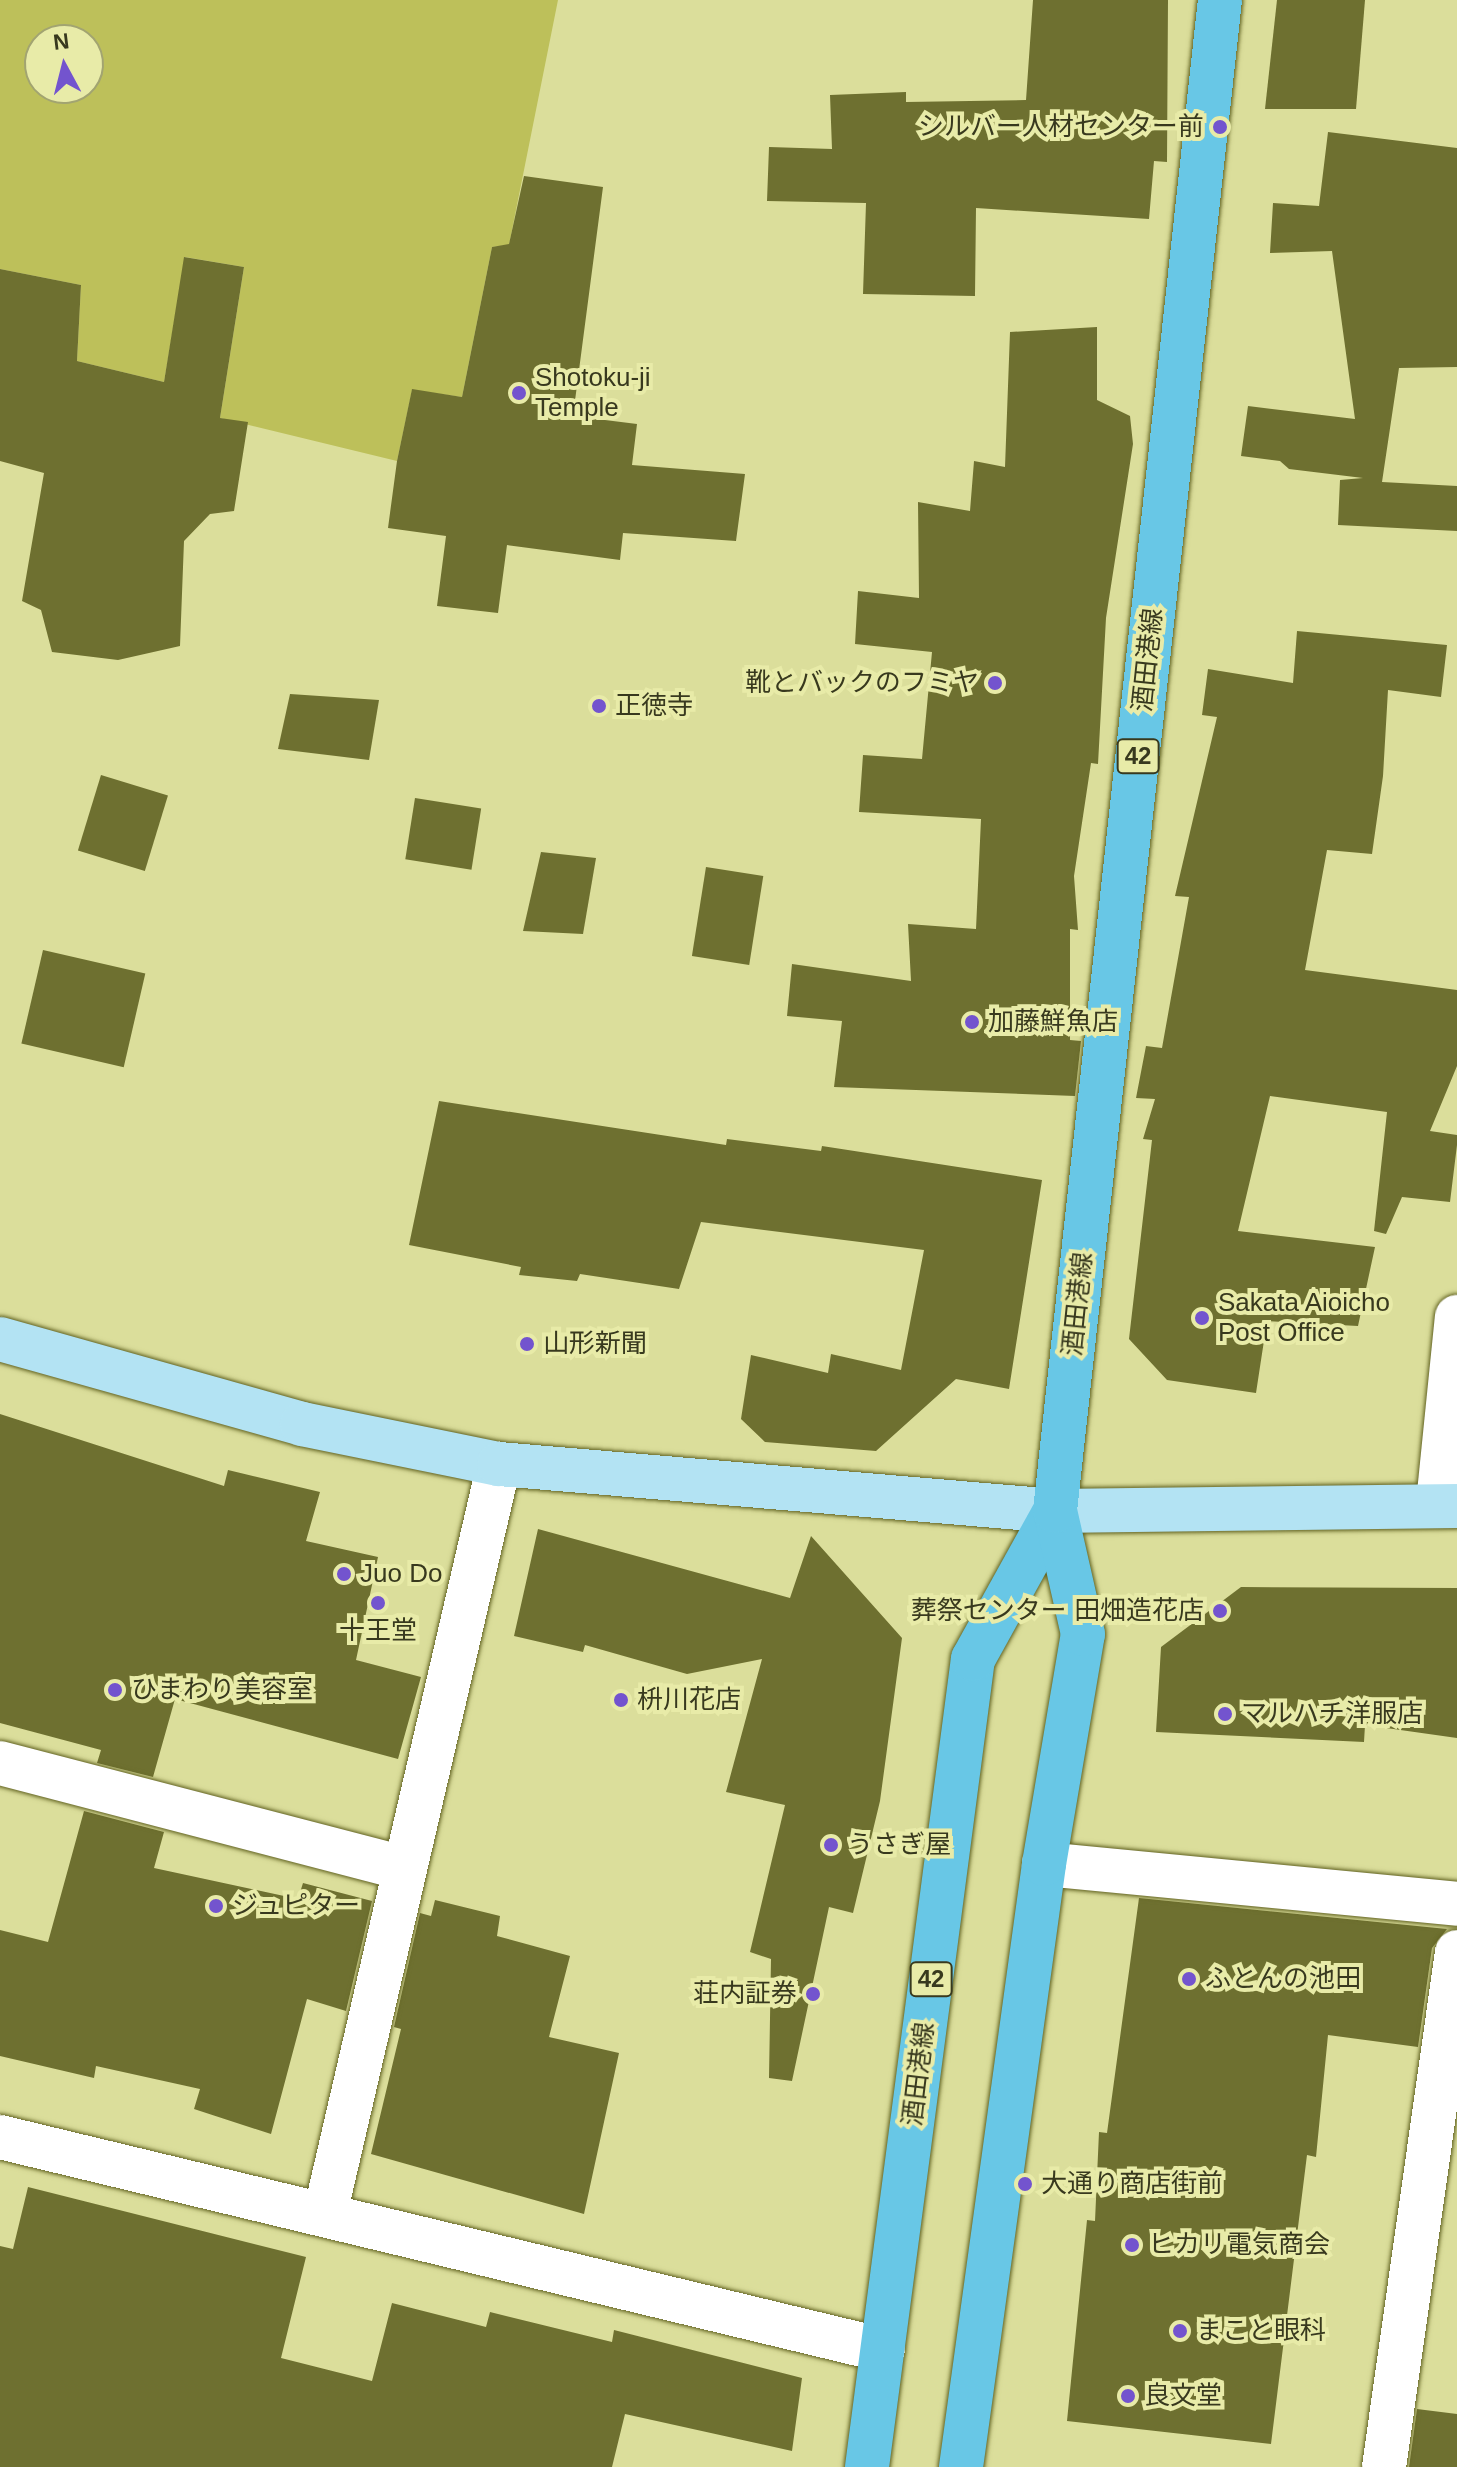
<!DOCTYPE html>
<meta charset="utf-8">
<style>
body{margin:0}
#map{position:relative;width:1457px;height:2467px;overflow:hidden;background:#dbde9b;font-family:Helvetica,"Noto Sans JP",sans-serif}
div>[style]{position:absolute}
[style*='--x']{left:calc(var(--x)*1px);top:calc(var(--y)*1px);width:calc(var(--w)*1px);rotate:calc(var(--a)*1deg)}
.green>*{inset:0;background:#bdc05a}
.building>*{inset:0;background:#6e7030;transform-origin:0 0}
.roads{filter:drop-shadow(0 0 2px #616221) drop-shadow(0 0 2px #616221)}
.street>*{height:44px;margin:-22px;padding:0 22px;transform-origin:22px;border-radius:22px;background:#fff}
.secondary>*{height:44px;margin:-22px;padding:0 22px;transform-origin:22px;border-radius:22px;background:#b3e3f3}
.primary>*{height:44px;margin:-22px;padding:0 22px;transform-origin:22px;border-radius:22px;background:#68c7e6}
.dots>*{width:22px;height:22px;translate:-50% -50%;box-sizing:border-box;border:4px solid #e8eba8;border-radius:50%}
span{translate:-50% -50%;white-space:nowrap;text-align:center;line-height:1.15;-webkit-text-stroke:8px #e8eba8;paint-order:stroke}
.shield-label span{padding:2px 6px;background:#e8eba8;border:2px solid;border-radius:6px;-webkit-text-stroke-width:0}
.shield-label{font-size:24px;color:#38391e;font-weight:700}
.poi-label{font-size:26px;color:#38391e}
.right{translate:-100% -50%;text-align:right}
.left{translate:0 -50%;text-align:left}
.street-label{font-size:26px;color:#38391e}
.north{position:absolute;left:24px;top:24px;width:80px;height:80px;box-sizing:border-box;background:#e8eba8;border:2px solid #a2a471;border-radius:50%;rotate:353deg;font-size:22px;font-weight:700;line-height:32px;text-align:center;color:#38391e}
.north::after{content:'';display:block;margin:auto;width:28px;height:36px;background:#7354ce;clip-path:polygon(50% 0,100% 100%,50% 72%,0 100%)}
</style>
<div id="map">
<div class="green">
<i style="clip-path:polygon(evenodd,0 0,558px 0,509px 245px,492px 247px,462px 397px,412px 390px,397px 461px,220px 418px,244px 267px,185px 257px,164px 382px,77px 361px,81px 285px,0 269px,0 0,40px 40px,88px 40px,88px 88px,40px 88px,40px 40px)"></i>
</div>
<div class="building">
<i style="clip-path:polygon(1033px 0,1168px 0,1167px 162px,1154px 161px,1149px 219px,976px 208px,975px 296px,863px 294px,866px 203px,767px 201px,769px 147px,832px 149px,830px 95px,906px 92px,906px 102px,1026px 100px)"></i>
<i style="clip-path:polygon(1277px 0,1365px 0,1356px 109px,1265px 109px)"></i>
<i style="clip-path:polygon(1328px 132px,1457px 148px,1457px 367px,1399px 368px,1382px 482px,1457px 486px,1457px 531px,1338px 525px,1340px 480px,1363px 478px,1289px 469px,1280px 461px,1241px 456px,1248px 406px,1355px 419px,1332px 251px,1270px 253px,1273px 203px,1319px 206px)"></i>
<i style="clip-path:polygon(524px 176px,603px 187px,573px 416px,637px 424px,632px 465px,745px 474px,736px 541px,623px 533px,620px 560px,507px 545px,498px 613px,437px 606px,446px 536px,388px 528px,397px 461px,412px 389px,462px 397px,492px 247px,509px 244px)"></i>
<i style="clip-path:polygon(184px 257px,244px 267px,220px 418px,248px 422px,234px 511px,210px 514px,184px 541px,180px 646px,118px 660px,52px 652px,41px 610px,22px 601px,44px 473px,0 461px,0 269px,81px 285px,77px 361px,164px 382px)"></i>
<i style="clip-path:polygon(1097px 327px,1097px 400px,1130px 416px,1133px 444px,1106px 618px,1098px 764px,1091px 763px,1074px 876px,1078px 930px,1070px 929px,1070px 1040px,1081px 1041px,1075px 1096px,834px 1087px,842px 1021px,787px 1016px,792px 964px,911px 981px,908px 924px,976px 929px,981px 819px,859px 812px,863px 755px,922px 759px,932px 652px,855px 644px,858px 591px,919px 598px,918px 502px,970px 511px,974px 461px,1005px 467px,1010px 332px)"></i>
<i style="clip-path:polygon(1297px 631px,1447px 645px,1441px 697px,1388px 690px,1383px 776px,1372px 854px,1327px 850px,1305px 970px,1457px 990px,1457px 1066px,1430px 1131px,1457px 1135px,1457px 1145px,1450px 1202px,1402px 1197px,1386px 1234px,1374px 1231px,1387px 1112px,1270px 1096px,1238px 1231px,1375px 1247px,1358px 1326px,1267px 1321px,1256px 1393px,1167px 1380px,1129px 1339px,1152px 1140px,1143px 1139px,1155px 1099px,1136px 1098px,1146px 1046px,1162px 1048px,1189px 897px,1175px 896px,1217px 717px,1202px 715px,1208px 669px,1293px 683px)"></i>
<i style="clip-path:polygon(290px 694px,379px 700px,369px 760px,278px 749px)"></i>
<i style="left:101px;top:775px;width:70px;height:79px;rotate:17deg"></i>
<i style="left:415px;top:798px;width:67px;height:62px;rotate:9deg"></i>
<i style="clip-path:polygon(541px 852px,596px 858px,583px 934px,523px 931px)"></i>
<i style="left:706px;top:867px;width:58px;height:90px;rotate:9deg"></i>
<i style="left:43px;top:950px;width:105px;height:96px;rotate:13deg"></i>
<i style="clip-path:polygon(439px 1101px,726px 1145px,727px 1139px,821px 1151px,822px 1146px,1042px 1180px,1009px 1389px,956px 1379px,876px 1451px,765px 1442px,741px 1419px,751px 1355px,828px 1373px,831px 1354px,901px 1370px,924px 1250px,701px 1222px,679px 1289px,580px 1274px,577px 1281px,519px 1275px,521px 1267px,409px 1245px)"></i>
<i style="clip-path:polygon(0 1414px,224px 1486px,228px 1470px,320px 1492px,306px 1541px,378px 1557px,356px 1660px,421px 1677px,398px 1759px,175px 1699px,153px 1777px,97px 1763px,101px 1750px,0 1723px)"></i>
<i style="clip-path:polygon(538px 1529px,790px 1598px,811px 1536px,902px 1638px,880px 1801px,853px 1913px,829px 1907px,792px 2081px,769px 2078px,771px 1959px,750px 1952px,785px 1805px,726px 1792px,762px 1659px,687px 1674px,585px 1645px,583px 1652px,514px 1636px)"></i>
<i style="clip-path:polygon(1241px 1587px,1457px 1588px,1457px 1738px,1365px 1725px,1364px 1742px,1156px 1732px,1161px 1647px)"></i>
<i style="clip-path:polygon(84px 1811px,164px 1832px,154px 1868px,298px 1899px,303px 1883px,372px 1901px,346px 2011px,307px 1999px,271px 2134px,194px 2109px,200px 2089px,96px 2066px,94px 2078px,0 2056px,0 1930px,48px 1942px)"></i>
<i style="clip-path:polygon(1139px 1898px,1447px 1929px,1432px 1948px,1418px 2047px,1328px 2035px,1316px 2157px,1307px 2155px,1271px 2444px,1067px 2421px,1087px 2220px,1095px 2221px,1099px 2132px,1107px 2133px)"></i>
<i style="clip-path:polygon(435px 1900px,500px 1916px,497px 1936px,570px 1956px,549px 2037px,619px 2053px,584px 2214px,371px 2154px,401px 2029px,394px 2027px,420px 1913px,431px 1916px)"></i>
<i style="clip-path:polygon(28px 2187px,306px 2257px,281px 2358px,372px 2381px,392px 2303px,486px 2327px,490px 2312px,612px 2342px,614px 2330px,802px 2378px,792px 2451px,625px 2414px,612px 2467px,0 2467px,0 2246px,13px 2249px)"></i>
<i style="clip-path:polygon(1417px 2409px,1457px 2414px,1457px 2467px,1409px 2467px)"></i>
</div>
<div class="roads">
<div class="street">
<i style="--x:1438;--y:1503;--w:187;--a:-84.2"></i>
<i style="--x:0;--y:1763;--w:416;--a:14.6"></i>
<i style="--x:1044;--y:1864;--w:415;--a:5.5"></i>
<i style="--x:0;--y:2137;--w:908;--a:13.56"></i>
<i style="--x:325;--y:2214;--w:770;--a:-76.94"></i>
<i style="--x:1384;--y:2467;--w:520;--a:-81.93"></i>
</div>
<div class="secondary">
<i style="--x:0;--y:1339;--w:314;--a:15.7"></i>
<i style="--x:302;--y:1424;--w:201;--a:11.5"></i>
<i style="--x:499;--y:1464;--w:558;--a:4.83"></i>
<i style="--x:1055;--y:1511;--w:402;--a:-0.7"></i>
</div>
<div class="primary">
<i style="--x:867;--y:2467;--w:815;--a:-82.53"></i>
<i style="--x:973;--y:1659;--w:169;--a:-61"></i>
<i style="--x:961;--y:2467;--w:609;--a:-82.16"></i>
<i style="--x:1044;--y:1864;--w:233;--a:-80.4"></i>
<i style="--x:1083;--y:1634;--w:126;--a:-102.8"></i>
<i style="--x:1055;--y:1511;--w:1520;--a:-83.77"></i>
</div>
</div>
<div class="dots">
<i style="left:1220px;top:127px;background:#7354ce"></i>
<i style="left:519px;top:393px;background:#7354ce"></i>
<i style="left:995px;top:683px;background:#7354ce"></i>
<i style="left:599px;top:706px;background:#7354ce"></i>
<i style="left:972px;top:1022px;background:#7354ce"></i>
<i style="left:1202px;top:1318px;background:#7354ce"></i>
<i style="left:527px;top:1344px;background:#7354ce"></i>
<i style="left:344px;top:1574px;background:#7354ce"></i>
<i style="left:378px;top:1603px;background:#7354ce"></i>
<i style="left:1220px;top:1611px;background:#7354ce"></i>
<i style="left:115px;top:1690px;background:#7354ce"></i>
<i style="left:621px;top:1700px;background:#7354ce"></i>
<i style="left:1225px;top:1714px;background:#7354ce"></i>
<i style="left:831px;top:1845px;background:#7354ce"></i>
<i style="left:216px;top:1906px;background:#7354ce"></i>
<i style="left:1189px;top:1979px;background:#7354ce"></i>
<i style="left:813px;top:1994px;background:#7354ce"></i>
<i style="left:1025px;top:2184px;background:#7354ce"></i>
<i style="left:1132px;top:2245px;background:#7354ce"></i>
<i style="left:1180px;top:2331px;background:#7354ce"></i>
<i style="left:1128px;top:2396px;background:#7354ce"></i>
</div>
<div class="shield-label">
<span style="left:1138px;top:756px">42</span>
<span style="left:931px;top:1979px">42</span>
</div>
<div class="poi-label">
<span class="right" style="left:1204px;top:127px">シルバー人材センター前</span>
<span class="left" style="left:535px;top:393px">Shotoku-ji<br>Temple</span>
<span class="right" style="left:979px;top:683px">靴とバックのフミヤ</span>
<span class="left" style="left:615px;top:706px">正徳寺</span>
<span class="left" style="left:988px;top:1022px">加藤鮮魚店</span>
<span class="left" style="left:1218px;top:1318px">Sakata Aioicho<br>Post Office</span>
<span class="left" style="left:543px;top:1344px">山形新聞</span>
<span class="left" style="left:360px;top:1574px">Juo Do</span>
<span class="right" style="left:1204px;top:1611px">葬祭センター 田畑造花店</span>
<span style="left:378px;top:1631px">十王堂</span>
<span class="left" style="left:131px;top:1690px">ひまわり美容室</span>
<span class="left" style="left:637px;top:1700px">枡川花店</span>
<span class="left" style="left:1241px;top:1714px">マルハチ洋服店</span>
<span class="left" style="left:847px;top:1845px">うさぎ屋</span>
<span class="left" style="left:232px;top:1906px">ジュピター</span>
<span class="left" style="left:1205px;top:1979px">ふとんの池田</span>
<span class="right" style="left:797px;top:1994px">荘内証券</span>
<span class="left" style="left:1041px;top:2184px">大通り商店街前</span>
<span class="left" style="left:1148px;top:2245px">ヒカリ電気商会</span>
<span class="left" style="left:1196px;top:2331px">まこと眼科</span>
<span class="left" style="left:1144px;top:2396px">良文堂</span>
</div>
<div class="street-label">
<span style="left:1148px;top:660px;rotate:-84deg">酒田港線</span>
<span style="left:1078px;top:1304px;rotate:-84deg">酒田港線</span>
<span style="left:919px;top:2074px;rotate:-83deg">酒田港線</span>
</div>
<div class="north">N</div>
</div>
